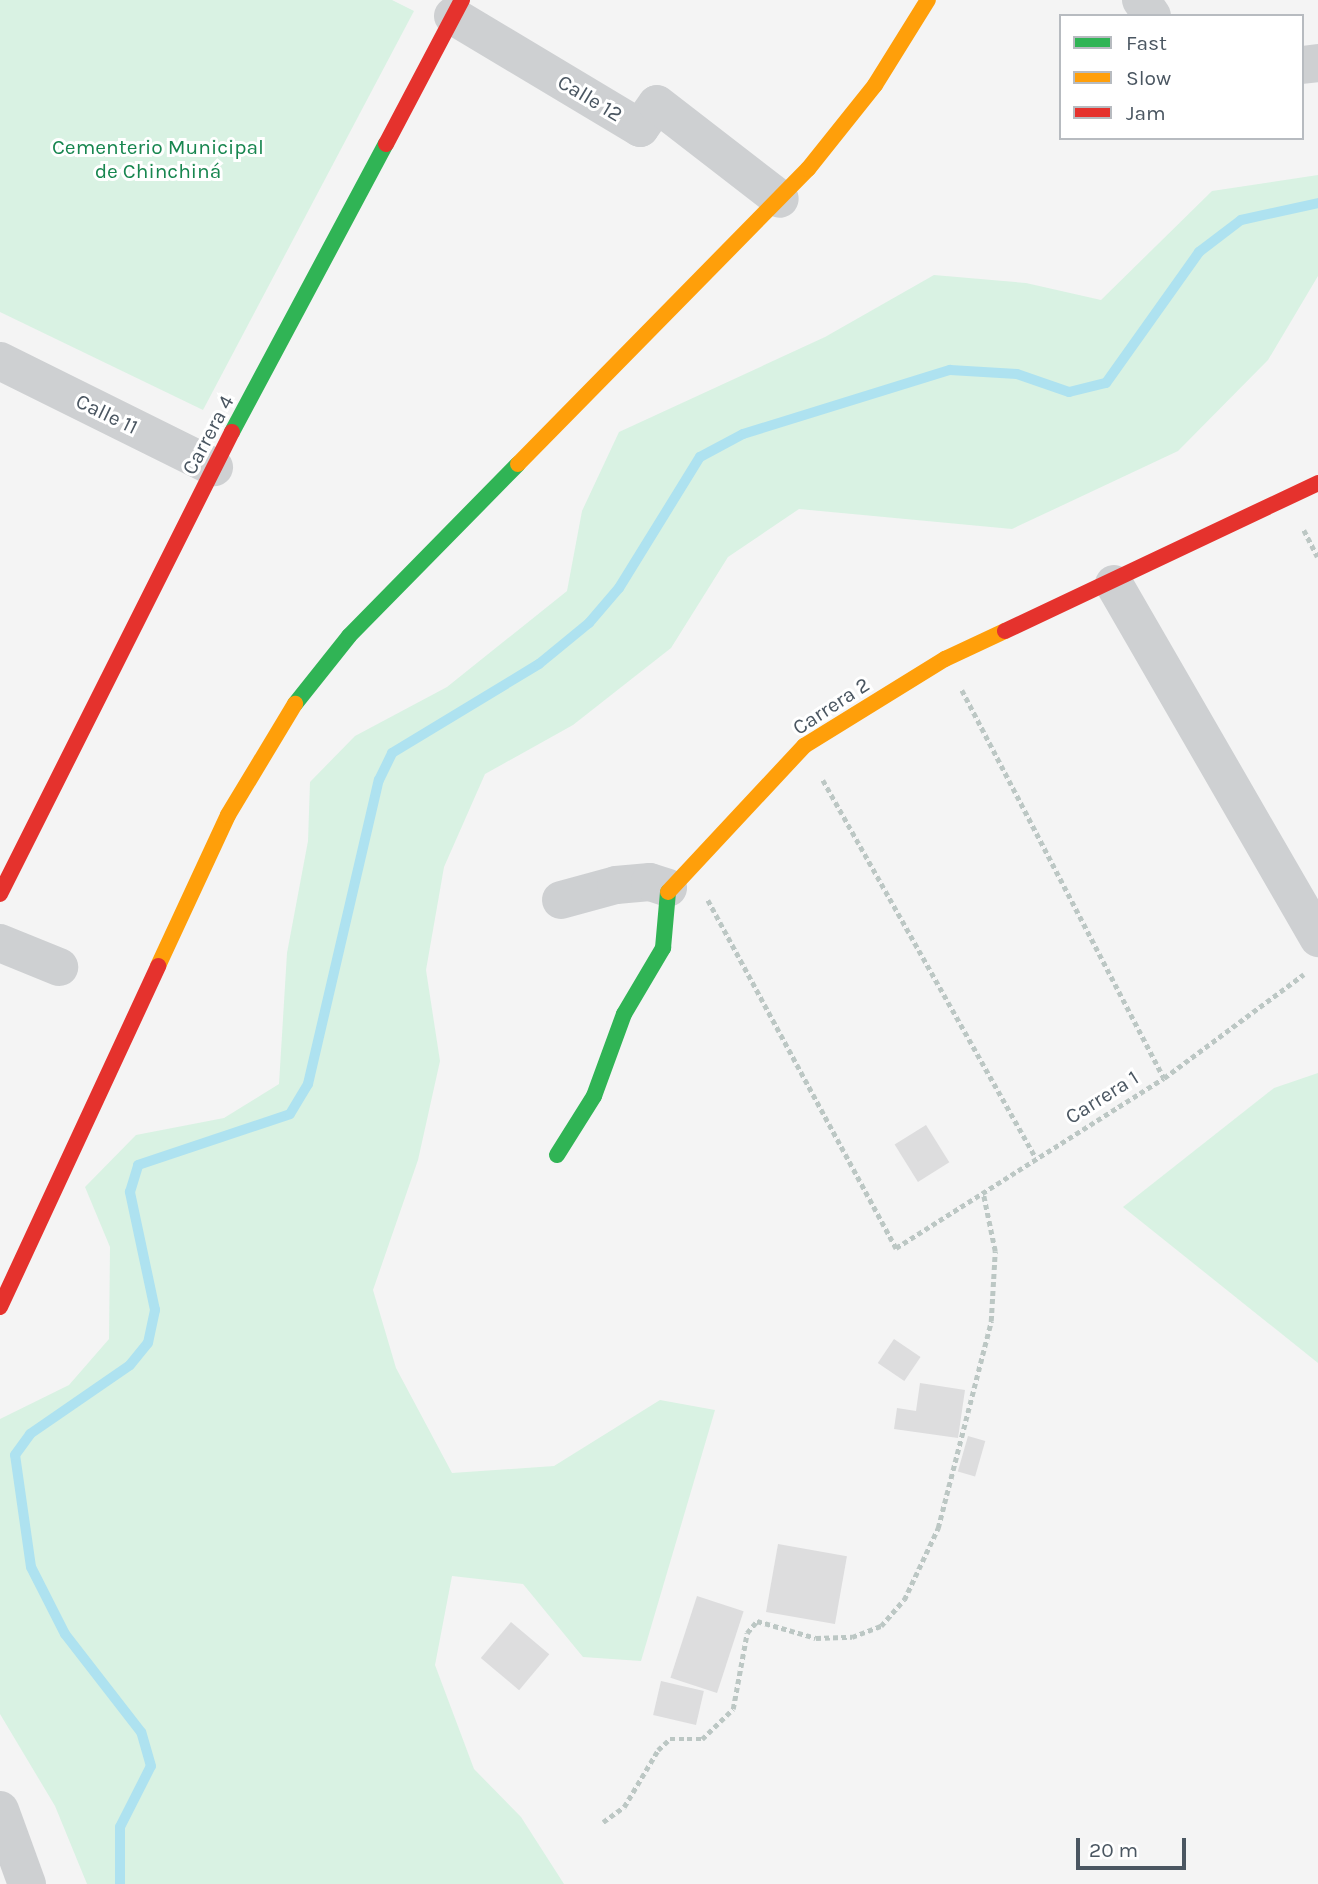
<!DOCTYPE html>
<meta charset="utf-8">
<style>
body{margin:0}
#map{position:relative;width:1318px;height:1884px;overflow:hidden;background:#f4f4f4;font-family:Karla,sans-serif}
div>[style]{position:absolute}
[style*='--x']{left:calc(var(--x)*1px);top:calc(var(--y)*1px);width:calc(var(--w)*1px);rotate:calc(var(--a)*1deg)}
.green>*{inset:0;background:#d9f2e3}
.stream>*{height:10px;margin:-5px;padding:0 5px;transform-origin:5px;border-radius:5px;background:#aee2f0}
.building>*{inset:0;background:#ddddde;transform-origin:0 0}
.path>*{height:4.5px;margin-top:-2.25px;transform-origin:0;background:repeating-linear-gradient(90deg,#bcc7c4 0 5px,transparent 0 8.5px)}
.street>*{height:38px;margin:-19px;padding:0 19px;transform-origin:19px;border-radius:19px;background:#ced0d2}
.fast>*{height:16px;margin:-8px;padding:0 8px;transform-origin:8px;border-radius:8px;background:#30b455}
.slow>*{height:16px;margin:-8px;padding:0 8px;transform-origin:8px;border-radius:8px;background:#ff9f0a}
.jam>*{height:16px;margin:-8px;padding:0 8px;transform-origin:8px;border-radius:8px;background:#e5322d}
span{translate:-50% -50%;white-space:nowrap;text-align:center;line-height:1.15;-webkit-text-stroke:6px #fff;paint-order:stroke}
.street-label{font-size:21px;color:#4a5661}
.park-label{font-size:21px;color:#17864f}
.legend{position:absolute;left:1059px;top:14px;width:245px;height:126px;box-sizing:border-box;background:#fff;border:2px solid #b7bbc0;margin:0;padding:9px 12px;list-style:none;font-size:21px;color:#4a5661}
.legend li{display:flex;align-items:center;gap:14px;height:35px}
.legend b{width:35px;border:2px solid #b7bbc0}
.scale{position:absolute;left:1076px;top:1838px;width:110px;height:32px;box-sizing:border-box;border:4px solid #4a5661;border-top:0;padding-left:9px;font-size:21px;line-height:24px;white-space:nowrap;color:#4a5661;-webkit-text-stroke:5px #fff;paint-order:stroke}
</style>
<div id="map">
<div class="green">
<i style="clip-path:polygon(0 0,392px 0,414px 11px,203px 410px,0 312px)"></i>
<i style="clip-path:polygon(1318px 175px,1318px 276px,1268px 360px,1178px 451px,1012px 529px,799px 509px,728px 557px,671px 648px,573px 725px,485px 774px,444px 867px,426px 970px,440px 1061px,418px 1160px,373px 1290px,396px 1368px,452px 1473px,554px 1466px,660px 1400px,715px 1410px,641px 1661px,583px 1657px,523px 1584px,452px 1576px,435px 1665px,474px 1769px,521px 1817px,564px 1884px,87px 1884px,55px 1806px,0 1714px,0 1419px,69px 1385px,109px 1339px,110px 1247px,85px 1187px,136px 1135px,224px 1118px,279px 1084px,287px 953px,308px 841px,310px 782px,355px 736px,447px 687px,567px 591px,582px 511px,619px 432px,825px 337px,934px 275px,1026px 283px,1101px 300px,1212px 191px)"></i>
<i style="clip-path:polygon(1318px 1073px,1318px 1363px,1123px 1207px,1274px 1088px)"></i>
</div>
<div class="stream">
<i style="--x:120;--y:1884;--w:57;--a:-90"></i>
<i style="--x:120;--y:1827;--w:68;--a:-63.1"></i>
<i style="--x:151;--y:1766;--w:35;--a:-106"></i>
<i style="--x:141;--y:1732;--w:124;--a:-127.8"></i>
<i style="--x:65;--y:1634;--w:75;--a:-116.9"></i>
<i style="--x:31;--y:1567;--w:113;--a:-98.1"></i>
<i style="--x:15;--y:1455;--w:26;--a:-54"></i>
<i style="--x:30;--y:1434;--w:121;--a:-34.6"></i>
<i style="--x:130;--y:1365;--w:28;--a:-51"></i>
<i style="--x:148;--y:1343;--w:34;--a:-78"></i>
<i style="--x:155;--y:1310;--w:121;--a:-102"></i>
<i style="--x:130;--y:1192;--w:28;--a:-73"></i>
<i style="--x:138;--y:1165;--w:160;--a:-18.5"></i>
<i style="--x:290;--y:1114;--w:35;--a:-59"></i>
<i style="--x:308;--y:1084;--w:312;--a:-76.9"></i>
<i style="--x:379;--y:780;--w:30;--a:-64"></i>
<i style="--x:392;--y:753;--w:172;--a:-31.2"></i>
<i style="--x:539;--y:664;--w:65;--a:-39.4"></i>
<i style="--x:589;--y:623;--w:46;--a:-49.4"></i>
<i style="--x:619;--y:588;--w:154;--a:-58.3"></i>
<i style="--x:700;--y:457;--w:49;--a:-28.1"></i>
<i style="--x:743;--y:434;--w:217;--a:-17.2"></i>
<i style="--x:950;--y:370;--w:67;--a:3.4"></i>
<i style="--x:1017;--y:374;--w:55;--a:19.1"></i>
<i style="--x:1069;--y:392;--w:38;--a:-14"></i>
<i style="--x:1106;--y:383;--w:161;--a:-54.6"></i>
<i style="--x:1199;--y:252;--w:53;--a:-37.3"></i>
<i style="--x:1241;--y:220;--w:79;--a:-12.4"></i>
</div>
<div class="building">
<i style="left:926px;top:1125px;width:44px;height:37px;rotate:58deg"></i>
<i style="left:894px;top:1339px;width:32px;height:29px;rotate:34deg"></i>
<i style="clip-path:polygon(920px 1383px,965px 1390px,958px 1438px,894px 1429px,897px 1408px,916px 1411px)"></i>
<i style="left:968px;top:1436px;width:18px;height:37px;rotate:16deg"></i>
<i style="left:778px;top:1544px;width:70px;height:69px;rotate:10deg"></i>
<i style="left:697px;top:1596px;width:49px;height:86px;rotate:18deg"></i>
<i style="left:511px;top:1622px;width:50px;height:47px;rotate:40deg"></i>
<i style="left:661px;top:1681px;width:44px;height:35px;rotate:13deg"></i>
</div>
<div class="path">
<i style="--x:1304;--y:530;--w:30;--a:63"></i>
<i style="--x:962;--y:690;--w:437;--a:62.5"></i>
<i style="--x:823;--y:780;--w:433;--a:60.6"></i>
<i style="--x:708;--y:900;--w:396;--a:61.6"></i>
<i style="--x:896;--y:1248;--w:317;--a:-32.4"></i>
<i style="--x:1164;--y:1078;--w:174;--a:-36.6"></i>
<i style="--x:603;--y:1822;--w:26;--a:-36"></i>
<i style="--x:624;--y:1807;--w:66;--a:-59.2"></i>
<i style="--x:658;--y:1750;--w:16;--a:-43"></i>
<i style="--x:670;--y:1739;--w:32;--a:0"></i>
<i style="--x:702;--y:1739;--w:43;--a:-44.1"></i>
<i style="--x:733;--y:1709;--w:77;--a:-79.6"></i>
<i style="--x:747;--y:1633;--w:16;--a:-50"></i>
<i style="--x:757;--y:1621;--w:61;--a:16.1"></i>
<i style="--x:816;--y:1638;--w:36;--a:-2"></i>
<i style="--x:852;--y:1637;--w:31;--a:-21"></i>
<i style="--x:881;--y:1626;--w:35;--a:-49"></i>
<i style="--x:904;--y:1600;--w:80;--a:-64.7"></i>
<i style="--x:938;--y:1528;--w:214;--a:-75.6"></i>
<i style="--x:991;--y:1321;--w:70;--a:-86.7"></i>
<i style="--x:995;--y:1251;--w:59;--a:-101.7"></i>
</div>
<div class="street">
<i style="--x:1141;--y:0;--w:19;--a:55"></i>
<i style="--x:453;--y:16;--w:218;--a:30.9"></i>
<i style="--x:640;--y:128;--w:29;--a:-55"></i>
<i style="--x:657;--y:104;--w:155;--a:37.7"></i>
<i style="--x:1302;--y:65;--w:16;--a:-7"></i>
<i style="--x:0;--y:361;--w:239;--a:26.4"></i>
<i style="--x:1114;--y:584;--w:409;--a:60"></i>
<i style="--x:561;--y:900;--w:57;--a:-15.3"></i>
<i style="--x:616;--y:885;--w:34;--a:-5"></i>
<i style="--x:650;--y:882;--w:19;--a:18"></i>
<i style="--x:0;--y:943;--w:64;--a:22.1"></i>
<i style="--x:0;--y:1810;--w:79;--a:70"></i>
</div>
<div class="fast">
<i style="--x:232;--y:432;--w:327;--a:-61.9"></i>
<i style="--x:295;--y:704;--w:87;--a:-51.5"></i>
<i style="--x:349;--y:636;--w:241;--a:-45.5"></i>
<i style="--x:557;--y:1155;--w:70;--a:-57.9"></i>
<i style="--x:594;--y:1096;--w:87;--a:-69.9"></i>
<i style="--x:624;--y:1014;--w:77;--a:-59.4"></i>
<i style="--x:663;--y:948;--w:56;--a:-84.9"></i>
</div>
<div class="slow">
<i style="--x:518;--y:464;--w:414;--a:-45.5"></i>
<i style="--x:808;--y:169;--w:107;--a:-51.4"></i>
<i style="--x:875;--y:85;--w:100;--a:-58.1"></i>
<i style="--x:668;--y:892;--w:200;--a:-47"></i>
<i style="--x:804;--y:746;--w:166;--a:-31.7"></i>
<i style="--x:945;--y:659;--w:66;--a:-25"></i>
<i style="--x:158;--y:966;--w:166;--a:-65.1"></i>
<i style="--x:228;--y:815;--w:130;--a:-58.9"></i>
</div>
<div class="jam">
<i style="--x:386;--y:144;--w:163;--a:-62.2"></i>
<i style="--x:1005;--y:631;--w:346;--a:-25.3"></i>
<i style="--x:0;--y:894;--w:517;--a:-63.34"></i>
<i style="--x:0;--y:1307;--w:376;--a:-65.1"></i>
</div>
<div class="street-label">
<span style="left:590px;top:98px;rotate:31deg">Calle 12</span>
<span style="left:107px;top:414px;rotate:26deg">Calle 11</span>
<span style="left:208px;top:435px;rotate:-62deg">Carrera 4</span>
<span style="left:831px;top:706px;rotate:-33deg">Carrera 2</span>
<span style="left:1102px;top:1097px;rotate:-32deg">Carrera 1</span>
</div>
<div class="park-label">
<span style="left:158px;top:159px">Cementerio Municipal<br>de Chinchiná</span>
</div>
<ul class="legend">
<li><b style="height:9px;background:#30b455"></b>Fast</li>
<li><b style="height:9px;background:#ff9f0a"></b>Slow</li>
<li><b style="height:9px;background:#e5322d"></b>Jam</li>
</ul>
<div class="scale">20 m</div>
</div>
